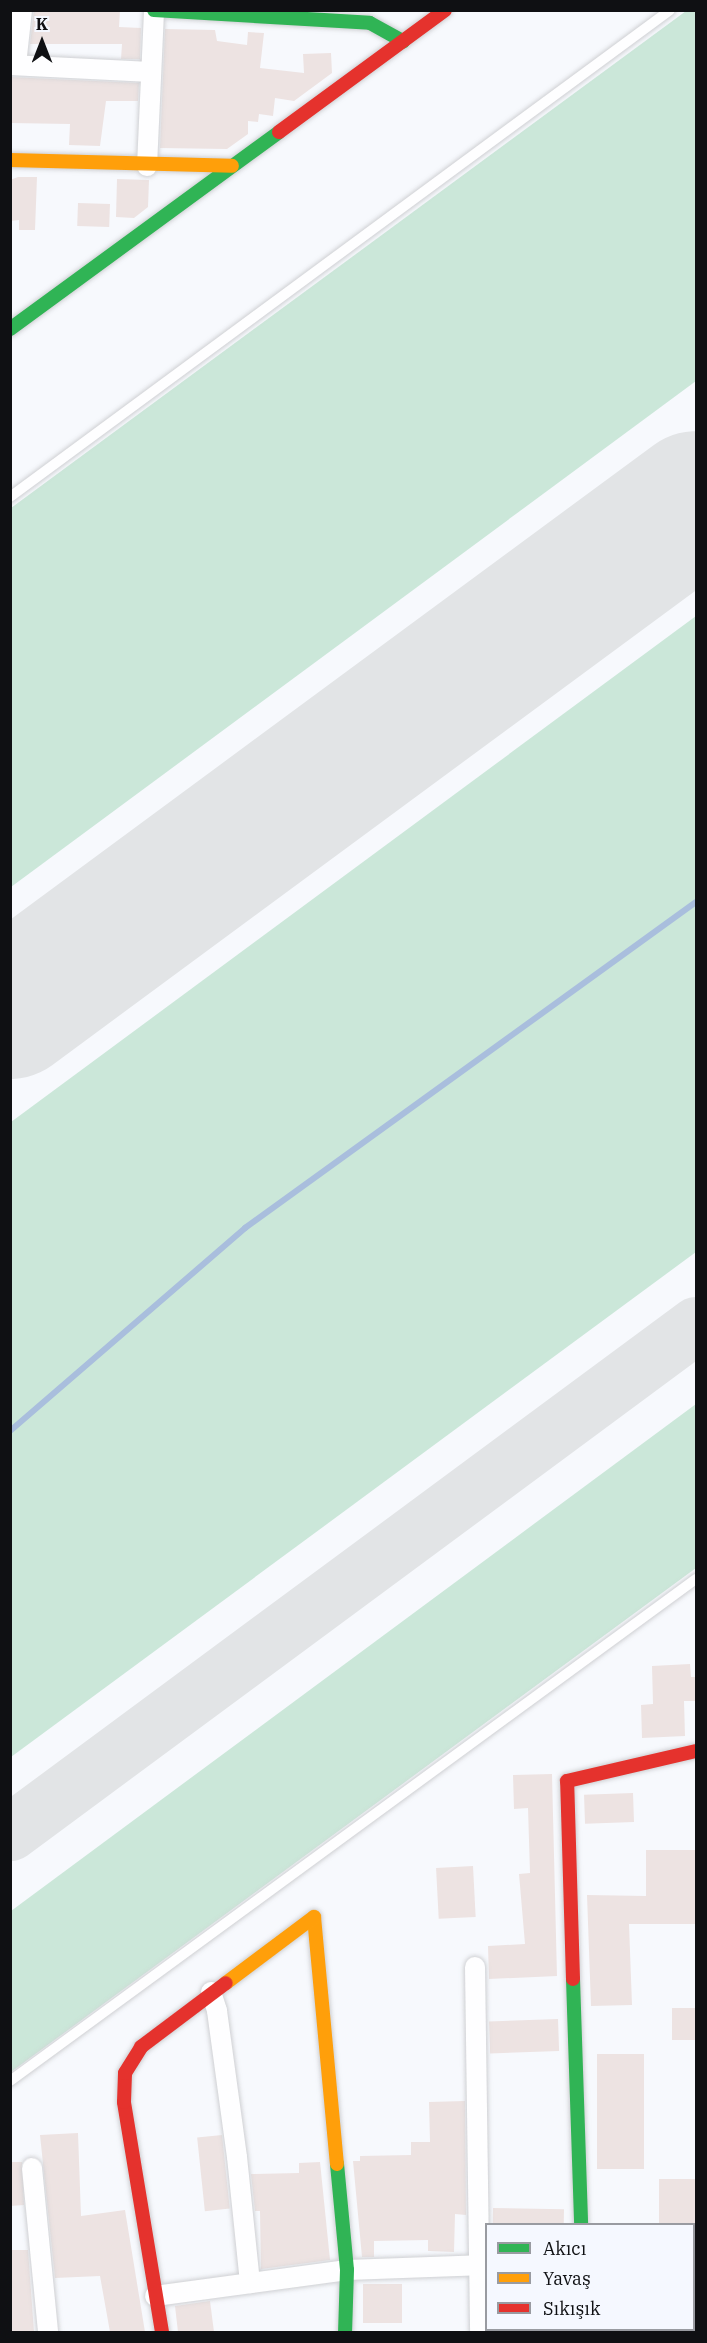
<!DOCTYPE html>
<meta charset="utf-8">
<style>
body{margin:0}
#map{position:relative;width:707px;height:2343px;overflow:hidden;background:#f7f9fd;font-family:"IBM Plex Serif",serif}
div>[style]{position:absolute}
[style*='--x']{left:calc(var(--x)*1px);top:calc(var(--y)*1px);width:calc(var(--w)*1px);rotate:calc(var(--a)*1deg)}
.green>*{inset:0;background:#cbe7d9}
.stream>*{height:6px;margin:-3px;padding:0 3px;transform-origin:3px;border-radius:3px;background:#a9bedd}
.taxiway>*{height:57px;margin:-28.5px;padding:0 28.5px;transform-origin:28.5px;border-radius:28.5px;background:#e2e4e6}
.runway>*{height:142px;margin:-71px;padding:0 71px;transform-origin:71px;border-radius:71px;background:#e2e4e6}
.building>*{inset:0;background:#ede3e2;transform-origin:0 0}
.roads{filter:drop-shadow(0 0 2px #cfd0d3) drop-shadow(0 0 2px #cfd0d3)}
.lane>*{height:10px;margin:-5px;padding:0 5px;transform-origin:5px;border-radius:5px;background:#fefeff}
.street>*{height:20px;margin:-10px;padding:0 10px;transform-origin:10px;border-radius:10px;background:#fefeff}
.fast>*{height:14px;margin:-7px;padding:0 7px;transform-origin:7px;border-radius:7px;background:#30b455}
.slow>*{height:14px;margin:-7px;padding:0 7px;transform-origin:7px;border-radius:7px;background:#ff9f0a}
.jam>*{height:14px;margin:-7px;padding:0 7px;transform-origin:7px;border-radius:7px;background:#e5322d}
span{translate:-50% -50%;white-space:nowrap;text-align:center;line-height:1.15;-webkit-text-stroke:5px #f5f8ff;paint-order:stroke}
.frame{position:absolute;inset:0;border:12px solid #0f1013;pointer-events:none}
.legend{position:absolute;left:485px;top:2223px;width:210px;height:108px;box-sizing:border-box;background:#f5f8ff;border:2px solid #999ba1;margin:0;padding:8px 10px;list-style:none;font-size:18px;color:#0f1013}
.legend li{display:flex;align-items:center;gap:12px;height:30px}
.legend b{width:30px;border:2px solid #999ba1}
.north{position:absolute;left:12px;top:12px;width:60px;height:60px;-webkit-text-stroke:4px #f5f8ff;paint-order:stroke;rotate:0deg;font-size:16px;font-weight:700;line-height:24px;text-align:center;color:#0f1013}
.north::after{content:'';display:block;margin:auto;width:21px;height:27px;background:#0f1013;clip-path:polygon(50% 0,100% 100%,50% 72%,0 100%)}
</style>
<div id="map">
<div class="green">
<i style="clip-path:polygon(686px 11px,696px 11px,696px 381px,11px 887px,11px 508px)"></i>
<i style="clip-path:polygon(696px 616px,696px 1252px,11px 1757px,11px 1122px)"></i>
<i style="clip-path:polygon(696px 1404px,696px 1568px,11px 2072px,11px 1911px)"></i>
</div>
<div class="stream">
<i style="--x:10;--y:1431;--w:311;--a:-40.8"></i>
<i style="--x:245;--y:1228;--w:556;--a:-35.86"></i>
</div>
<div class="taxiway">
<i style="--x:10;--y:1832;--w:853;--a:-36.47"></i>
</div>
<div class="runway">
<i style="--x:10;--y:1008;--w:852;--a:-36.41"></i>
</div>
<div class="building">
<i style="clip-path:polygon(34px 10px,120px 10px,119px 27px,141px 28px,140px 59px,121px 59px,122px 44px,30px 44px)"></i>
<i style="clip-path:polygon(165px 29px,215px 30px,217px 41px,247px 45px,248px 32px,264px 33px,260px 68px,304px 73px,303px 54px,331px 53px,332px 73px,294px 101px,275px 98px,273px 116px,259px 114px,258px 122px,248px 121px,248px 134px,227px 149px,160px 148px)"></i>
<i style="clip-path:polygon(10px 77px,139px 83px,138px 101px,106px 101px,100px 146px,69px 145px,70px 124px,10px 123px)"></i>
<i style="clip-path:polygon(18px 177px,37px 177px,35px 230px,19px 230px,19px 220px,10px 221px,10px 180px)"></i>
<i style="clip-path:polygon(117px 179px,149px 180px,148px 207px,134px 218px,116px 217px)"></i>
<i style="left:78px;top:203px;width:32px;height:23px;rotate:2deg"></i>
<i style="clip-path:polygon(690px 1664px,691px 1677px,696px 1677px,696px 1701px,684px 1701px,685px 1736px,642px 1738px,641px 1705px,653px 1704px,652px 1666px)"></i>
<i style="clip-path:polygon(552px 1774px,557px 1976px,489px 1979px,488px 1946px,525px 1944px,519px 1874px,530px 1873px,528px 1808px,514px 1809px,513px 1775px)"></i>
<i style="left:633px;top:1793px;width:29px;height:49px;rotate:88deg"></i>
<i style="clip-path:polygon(646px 1850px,696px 1850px,696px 1924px,629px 1924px,632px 2005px,591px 2006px,587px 1895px,646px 1896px)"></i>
<i style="left:473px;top:1866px;width:51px;height:37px;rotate:87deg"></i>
<i style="left:696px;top:2008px;width:32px;height:24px;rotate:90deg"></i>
<i style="left:558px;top:2019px;width:32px;height:69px;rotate:88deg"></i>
<i style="left:644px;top:2054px;width:115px;height:47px;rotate:90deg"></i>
<i style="clip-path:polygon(465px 2101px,466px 2215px,455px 2214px,454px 2252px,428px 2251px,428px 2240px,374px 2241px,374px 2257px,362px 2257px,353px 2161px,360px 2161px,360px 2156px,411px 2155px,411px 2142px,430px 2142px,429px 2102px)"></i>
<i style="clip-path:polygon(78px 2133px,81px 2216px,125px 2210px,145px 2332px,110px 2332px,100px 2276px,55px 2278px,40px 2135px)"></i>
<i style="left:222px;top:2135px;width:74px;height:25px;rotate:84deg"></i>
<i style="clip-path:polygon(10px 2162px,22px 2162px,24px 2205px,10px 2206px)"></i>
<i style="clip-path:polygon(320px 2162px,330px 2260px,261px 2269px,260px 2211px,255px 2211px,251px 2174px,299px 2173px,299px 2163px)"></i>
<i style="left:696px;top:2179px;width:45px;height:37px;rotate:90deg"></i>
<i style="left:493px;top:2208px;width:71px;height:16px;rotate:1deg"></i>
<i style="clip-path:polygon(10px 2250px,28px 2250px,34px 2332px,10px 2332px)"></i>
<i style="left:402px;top:2284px;width:39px;height:39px;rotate:90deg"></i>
<i style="clip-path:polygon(210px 2301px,214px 2332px,178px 2332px,175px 2306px)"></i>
</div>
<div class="roads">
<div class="lane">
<i style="--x:10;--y:497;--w:820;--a:-36.42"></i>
<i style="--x:10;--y:2081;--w:850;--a:-36.2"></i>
</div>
<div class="street">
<i style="--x:10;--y:65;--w:141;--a:2.8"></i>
<i style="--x:16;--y:65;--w:55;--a:-83.8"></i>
<i style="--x:147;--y:166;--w:154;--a:-87.4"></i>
<i style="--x:475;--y:1967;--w:365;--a:89.2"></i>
<i style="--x:211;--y:1992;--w:20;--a:72"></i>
<i style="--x:217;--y:2011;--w:147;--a:82.2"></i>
<i style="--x:237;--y:2157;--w:127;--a:84.1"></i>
<i style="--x:32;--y:2168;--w:165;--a:84.4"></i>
<i style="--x:694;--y:2264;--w:2;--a:0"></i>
<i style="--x:155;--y:2296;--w:194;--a:-7.7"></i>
<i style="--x:347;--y:2270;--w:139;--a:-2.1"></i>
<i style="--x:624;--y:2330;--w:2;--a:90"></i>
</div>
<div class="fast">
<i style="--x:154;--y:10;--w:216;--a:3.4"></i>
<i style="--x:370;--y:23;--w:38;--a:29"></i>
<i style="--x:10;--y:329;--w:333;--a:-36.2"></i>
<i style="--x:573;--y:1979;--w:245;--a:88.1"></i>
<i style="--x:337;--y:2164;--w:106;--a:84.6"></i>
<i style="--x:347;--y:2270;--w:62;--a:91.8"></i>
</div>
<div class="slow">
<i style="--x:10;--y:160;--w:222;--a:1.5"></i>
<i style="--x:314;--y:1917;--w:248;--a:84.7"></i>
<i style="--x:226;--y:1983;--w:110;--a:-36.9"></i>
</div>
<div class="jam">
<i style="--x:279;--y:132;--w:206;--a:-36.3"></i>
<i style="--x:573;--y:1979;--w:198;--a:-91.7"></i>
<i style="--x:567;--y:1781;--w:132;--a:-13.1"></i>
<i style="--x:162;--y:2332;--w:233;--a:-99.4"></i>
<i style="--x:124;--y:2102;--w:29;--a:-88"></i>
<i style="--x:125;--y:2073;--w:31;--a:-58"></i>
<i style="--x:141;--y:2047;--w:106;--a:-37"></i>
</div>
</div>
<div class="frame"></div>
<ul class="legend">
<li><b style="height:8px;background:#30b455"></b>Akıcı</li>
<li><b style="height:8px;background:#ff9f0a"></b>Yavaş</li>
<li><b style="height:8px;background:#e5322d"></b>Sıkışık</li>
</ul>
<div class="north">K</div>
</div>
